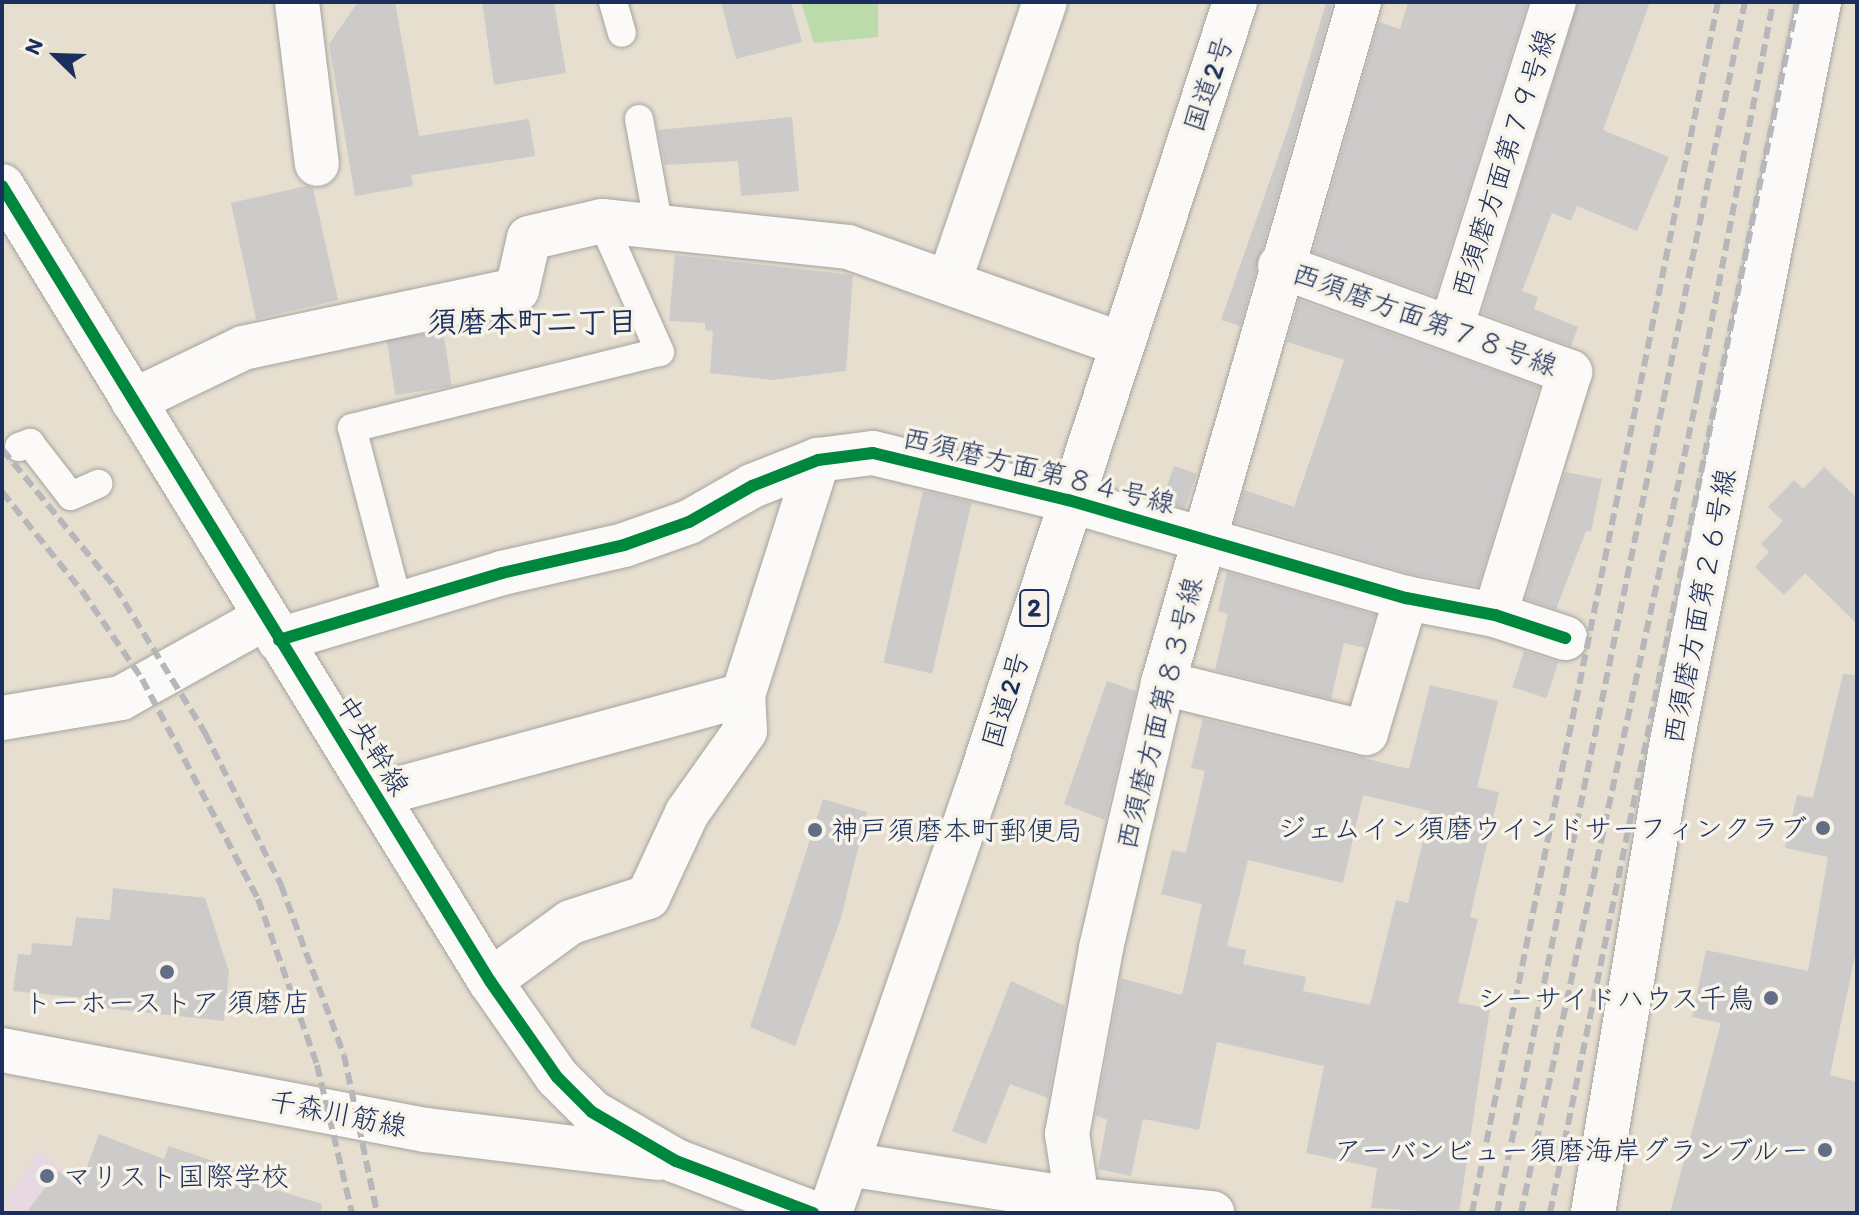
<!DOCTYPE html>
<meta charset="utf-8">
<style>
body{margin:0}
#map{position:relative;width:1859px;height:1215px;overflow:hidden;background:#e6dfcf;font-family:Itim,"Klee One",sans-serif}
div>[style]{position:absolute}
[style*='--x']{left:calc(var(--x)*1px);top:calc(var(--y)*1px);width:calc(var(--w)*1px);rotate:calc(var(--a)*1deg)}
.built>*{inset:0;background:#e7d8e1}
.green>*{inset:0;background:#bbdbaa}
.building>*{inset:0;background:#cdcaca;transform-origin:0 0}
.roads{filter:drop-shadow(0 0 2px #a4a3a0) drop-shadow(0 0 2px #a4a3a0)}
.lane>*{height:28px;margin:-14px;padding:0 14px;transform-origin:14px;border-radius:14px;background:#fbfaf8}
.street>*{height:44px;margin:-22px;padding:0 22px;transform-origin:22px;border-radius:22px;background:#fbfaf8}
.secondary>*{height:44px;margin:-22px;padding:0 22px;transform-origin:22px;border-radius:22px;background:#fbfaf8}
.highway>*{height:44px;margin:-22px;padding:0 22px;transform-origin:22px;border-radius:22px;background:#fbfaf8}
.rail>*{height:6px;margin-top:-3px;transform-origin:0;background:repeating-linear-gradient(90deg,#b6b7ba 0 12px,transparent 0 18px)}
.cycleway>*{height:12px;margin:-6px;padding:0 6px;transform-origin:6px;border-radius:6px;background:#00873e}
.dots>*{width:22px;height:22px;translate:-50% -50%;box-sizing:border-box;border:4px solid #f7f3e8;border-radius:50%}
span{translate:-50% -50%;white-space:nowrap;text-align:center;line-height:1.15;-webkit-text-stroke:7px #f7f3e8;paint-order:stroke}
.shield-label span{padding:2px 6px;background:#f7f3e8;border:2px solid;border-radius:6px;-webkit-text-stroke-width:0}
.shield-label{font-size:26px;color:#1b2f5e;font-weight:700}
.street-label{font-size:28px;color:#1b2f5e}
.poi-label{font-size:28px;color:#1b2f5e}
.right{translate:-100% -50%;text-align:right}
.left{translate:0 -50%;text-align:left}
.neighbourhood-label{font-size:30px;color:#1b2f5e;font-weight:700}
.frame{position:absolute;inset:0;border:4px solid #1b2f5e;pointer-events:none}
.north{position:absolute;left:16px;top:16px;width:80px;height:80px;-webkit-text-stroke:6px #f7f3e8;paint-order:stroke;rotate:293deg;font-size:22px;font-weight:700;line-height:32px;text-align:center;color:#1b2f5e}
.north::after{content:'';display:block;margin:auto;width:28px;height:36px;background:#1b2f5e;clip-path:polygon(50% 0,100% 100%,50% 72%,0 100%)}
</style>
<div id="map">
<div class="built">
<i style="clip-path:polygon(39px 1150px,121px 1213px,2px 1213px,2px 1203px)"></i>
</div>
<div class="green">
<i style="clip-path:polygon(801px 2px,878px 2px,878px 37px,814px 43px)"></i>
</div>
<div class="building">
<i style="clip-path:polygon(358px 2px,395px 2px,419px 136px,529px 119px,535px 156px,411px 175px,413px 186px,355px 196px,329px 44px)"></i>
<i style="clip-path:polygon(482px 2px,554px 2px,566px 73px,494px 85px)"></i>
<i style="clip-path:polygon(721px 2px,791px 2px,802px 42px,736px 59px)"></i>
<i style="clip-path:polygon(1408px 2px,1528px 2px,1435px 296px,1313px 252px,1379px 22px,1400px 29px)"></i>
<i style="clip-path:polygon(1578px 2px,1650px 2px,1603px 130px,1669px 157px,1637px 231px,1577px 206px,1571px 221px,1552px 213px,1522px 291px,1538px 297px,1534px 309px,1578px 327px,1571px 346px,1482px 313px)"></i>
<i style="clip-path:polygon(1326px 3px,1332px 5px,1240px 326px,1221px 320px,1290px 123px)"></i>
<i style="clip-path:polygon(792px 117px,799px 191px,741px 196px,738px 161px,665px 165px,658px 130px)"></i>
<i style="clip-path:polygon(306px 186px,313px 188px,338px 300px,256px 319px,231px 203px)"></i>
<i style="clip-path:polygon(675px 255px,853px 275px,846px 371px,772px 380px,710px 373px,713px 331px,705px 330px,705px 323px,669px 321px)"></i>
<i style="clip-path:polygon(1299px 300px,1539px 387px,1478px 586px,1412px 574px,1235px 522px,1244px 490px,1294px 507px,1344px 360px,1287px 342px)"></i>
<i style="left:443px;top:331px;width:56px;height:57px;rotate:81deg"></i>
<i style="left:1174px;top:466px;width:24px;height:37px;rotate:19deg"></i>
<i style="clip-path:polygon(1824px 467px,1857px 498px,1857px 624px,1805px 573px,1784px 595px,1755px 567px,1769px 552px,1761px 544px,1783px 521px,1768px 507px,1794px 480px,1803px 489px)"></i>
<i style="clip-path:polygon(1565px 472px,1602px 479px,1591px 532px,1586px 531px,1556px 609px,1526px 599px)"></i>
<i style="left:923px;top:491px;width:50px;height:176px;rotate:13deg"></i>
<i style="clip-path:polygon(1227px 572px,1375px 615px,1365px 648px,1344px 643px,1331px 699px,1215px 670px,1228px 614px,1218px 611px)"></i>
<i style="left:1524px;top:651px;width:36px;height:38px;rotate:18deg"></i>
<i style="clip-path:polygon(1843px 674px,1857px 675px,1857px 946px,1830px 1075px,1857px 1082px,1857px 1213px,1670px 1213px,1721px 1023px,1692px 1017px,1706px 950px,1808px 971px,1828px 857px,1785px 848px,1797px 795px,1813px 798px)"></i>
<i style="clip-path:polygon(1107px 681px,1136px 691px,1105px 820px,1064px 804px)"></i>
<i style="clip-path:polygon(evenodd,1430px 685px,1498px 701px,1477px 787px,1499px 792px,1470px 917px,1478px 919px,1458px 1003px,1490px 1008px,1459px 1213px,1371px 1208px,1377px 1168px,1306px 1153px,1324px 1066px,1217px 1042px,1199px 1130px,1143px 1119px,1131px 1176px,1098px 1169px,1107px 1120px,1096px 1115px,1121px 978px,1182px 995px,1202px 904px,1161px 894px,1172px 850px,1186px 853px,1205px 771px,1191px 768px,1203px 719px,1409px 769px,1430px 685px,1363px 795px,1430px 811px,1408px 903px,1396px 900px,1370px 1005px,1303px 991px,1306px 977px,1243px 964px,1246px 950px,1227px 946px,1248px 860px,1343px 883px,1363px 795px)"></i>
<i style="clip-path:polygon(823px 799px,867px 812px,841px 918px,795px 1046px,750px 1027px)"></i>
<i style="clip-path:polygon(113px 888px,205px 898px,229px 972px,224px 1021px,103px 1008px,104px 1000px,13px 991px,18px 954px,31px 955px,32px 943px,72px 946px,76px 917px,110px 920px)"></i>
<i style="clip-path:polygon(1011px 981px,1065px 1006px,1048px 1098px,1010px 1084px,986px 1144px,952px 1131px)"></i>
<i style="clip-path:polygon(99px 1134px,164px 1159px,169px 1146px,246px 1172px,243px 1180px,322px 1204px,321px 1213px,26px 1213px,58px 1171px,79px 1188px)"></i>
</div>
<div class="roads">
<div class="lane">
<i style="--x:613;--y:2;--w:32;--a:74"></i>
<i style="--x:639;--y:119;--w:111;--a:79.6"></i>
<i style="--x:19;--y:447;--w:12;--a:-20"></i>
<i style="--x:30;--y:443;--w:67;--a:52.3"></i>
<i style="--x:71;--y:496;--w:30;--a:-24"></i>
<i style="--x:398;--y:603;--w:181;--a:-104.7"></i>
<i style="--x:352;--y:428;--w:317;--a:-13.9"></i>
<i style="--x:660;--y:352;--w:143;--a:-113.9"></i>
</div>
<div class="street">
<i style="--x:297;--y:2;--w:163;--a:83"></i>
<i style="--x:1280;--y:266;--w:309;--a:20.1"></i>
<i style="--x:1570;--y:372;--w:254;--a:107.2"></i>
<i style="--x:949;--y:282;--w:296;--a:-71.1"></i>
<i style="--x:1452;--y:325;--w:339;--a:-72.5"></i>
<i style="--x:133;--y:401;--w:122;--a:-25.7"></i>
<i style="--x:243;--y:348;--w:280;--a:-12"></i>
<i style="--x:517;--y:290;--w:53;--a:-77"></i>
<i style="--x:529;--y:238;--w:75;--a:-13.1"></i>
<i style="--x:602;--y:221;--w:247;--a:6"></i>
<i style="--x:848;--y:247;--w:289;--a:19.6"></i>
<i style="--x:279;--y:640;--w:233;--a:-16.7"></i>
<i style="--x:502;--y:573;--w:125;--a:-12.9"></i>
<i style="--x:624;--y:545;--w:69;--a:-19.5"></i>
<i style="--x:689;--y:522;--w:73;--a:-29.7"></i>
<i style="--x:752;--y:486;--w:71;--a:-21.5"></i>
<i style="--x:818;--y:460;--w:55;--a:-7.3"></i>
<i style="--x:873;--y:453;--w:201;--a:13.6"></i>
<i style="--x:1068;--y:500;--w:352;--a:16.2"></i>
<i style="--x:1406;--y:598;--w:91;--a:10.8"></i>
<i style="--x:1495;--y:615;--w:74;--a:18.2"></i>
<i style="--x:1163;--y:683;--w:209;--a:13.8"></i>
<i style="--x:1366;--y:733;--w:141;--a:-73.5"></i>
<i style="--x:2;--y:718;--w:121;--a:-9.5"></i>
<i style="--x:121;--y:698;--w:165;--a:-29.1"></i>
<i style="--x:376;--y:795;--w:380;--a:-15.2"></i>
<i style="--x:490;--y:981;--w:100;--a:-36.1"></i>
<i style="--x:571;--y:922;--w:81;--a:-18"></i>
<i style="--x:648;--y:897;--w:93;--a:-65.1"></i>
<i style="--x:687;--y:813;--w:100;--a:-54.7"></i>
<i style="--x:745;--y:731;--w:36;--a:-93"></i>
<i style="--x:743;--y:695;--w:247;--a:-72.3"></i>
<i style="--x:847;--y:1164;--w:235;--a:8.8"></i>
<i style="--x:1079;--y:1200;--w:134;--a:5.6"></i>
<i style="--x:1079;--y:1213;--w:80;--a:-98.6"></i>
<i style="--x:1067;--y:1134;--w:189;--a:-79.6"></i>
<i style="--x:1101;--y:948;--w:272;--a:-76.8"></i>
<i style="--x:1163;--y:683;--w:709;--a:-73.94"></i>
<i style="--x:1593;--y:1213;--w:472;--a:-80.5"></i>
<i style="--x:1671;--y:747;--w:760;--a:-78.76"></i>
</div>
<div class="secondary">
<i style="--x:2;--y:186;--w:933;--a:58.46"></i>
<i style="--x:490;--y:981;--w:117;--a:55.1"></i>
<i style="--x:557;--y:1077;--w:49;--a:45"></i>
<i style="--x:592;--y:1112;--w:97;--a:30.3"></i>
<i style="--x:676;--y:1161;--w:147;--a:20.8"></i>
<i style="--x:2;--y:1050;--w:431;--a:10.7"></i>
<i style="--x:426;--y:1130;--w:234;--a:6.9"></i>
</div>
<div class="highway">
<i style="--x:830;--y:1213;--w:455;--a:-70.9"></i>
<i style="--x:979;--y:783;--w:822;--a:-71.85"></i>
</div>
</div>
<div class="rail">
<i style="--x:2;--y:449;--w:178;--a:50.7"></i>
<i style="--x:115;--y:587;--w:172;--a:58.3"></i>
<i style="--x:205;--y:733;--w:170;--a:63.4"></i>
<i style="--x:281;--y:885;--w:181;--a:69.7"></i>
<i style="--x:344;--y:1055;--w:161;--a:78.2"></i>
<i style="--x:2;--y:492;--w:127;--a:51.1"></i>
<i style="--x:82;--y:591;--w:107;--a:55.7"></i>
<i style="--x:142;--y:679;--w:249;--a:62.2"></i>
<i style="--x:258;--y:899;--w:176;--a:70.4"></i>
<i style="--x:317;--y:1065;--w:152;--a:76.7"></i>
<i style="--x:1472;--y:1213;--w:1236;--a:-78.52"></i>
<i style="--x:1497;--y:1213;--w:1236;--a:-78.43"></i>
<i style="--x:1521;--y:1213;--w:840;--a:-77.83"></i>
<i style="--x:1698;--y:392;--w:397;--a:-79.1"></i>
<i style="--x:1550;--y:1213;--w:1236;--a:-78.47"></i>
</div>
<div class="cycleway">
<i style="--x:2;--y:186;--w:933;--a:58.46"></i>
<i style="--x:490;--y:981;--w:117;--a:55.1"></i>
<i style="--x:557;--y:1077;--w:49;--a:45"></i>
<i style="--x:592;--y:1112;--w:97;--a:30.3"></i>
<i style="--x:676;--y:1161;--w:147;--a:20.8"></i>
<i style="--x:279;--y:640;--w:233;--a:-16.7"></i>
<i style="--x:502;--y:573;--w:125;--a:-12.9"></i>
<i style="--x:624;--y:545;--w:69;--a:-19.5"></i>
<i style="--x:689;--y:522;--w:73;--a:-29.7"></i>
<i style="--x:752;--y:486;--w:71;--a:-21.5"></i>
<i style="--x:818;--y:460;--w:55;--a:-7.3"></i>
<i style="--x:873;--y:453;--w:201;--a:13.6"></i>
<i style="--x:1068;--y:500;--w:352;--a:16.2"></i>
<i style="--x:1406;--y:598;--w:91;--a:10.8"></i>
<i style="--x:1495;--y:615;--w:74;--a:18.2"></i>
</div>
<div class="dots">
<i style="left:1823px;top:828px;background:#626d86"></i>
<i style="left:815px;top:830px;background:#626d86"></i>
<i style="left:167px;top:972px;background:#626d86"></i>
<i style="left:1771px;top:998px;background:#626d86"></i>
<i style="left:1825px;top:1150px;background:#626d86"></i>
<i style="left:47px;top:1176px;background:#626d86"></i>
</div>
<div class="shield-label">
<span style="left:1034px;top:608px">2</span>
</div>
<div class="street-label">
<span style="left:1208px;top:84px;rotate:-71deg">国道2号</span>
<span style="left:1503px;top:163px;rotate:-72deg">西須磨方面第７９号線</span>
<span style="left:1425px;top:319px;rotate:20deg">西須磨方面第７８号線</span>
<span style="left:1039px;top:470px;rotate:14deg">西須磨方面第８４号線</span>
<span style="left:1699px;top:606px;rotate:-79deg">西須磨方面第２６号線</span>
<span style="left:1005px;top:700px;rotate:-73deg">国道2号</span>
<span style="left:1159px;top:713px;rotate:-76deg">西須磨方面第８３号線</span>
<span style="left:373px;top:745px;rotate:58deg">中央幹線</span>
<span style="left:338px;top:1113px;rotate:11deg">千森川筋線</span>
</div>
<div class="poi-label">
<span class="right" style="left:1807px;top:828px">ジェムイン須磨ウインドサーフィンクラブ</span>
<span class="left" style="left:831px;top:830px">神戸須磨本町郵便局</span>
<span class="right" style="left:1755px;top:998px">シーサイドハウス千鳥</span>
<span style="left:167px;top:1002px">トーホーストア 須磨店</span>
<span class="right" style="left:1809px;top:1150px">アーバンビュー須磨海岸グランブルー</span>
<span class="left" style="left:63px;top:1176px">マリスト国際学校</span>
</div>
<div class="neighbourhood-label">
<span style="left:532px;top:322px">須磨本町二丁目</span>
</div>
<div class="frame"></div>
<div class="north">N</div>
</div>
